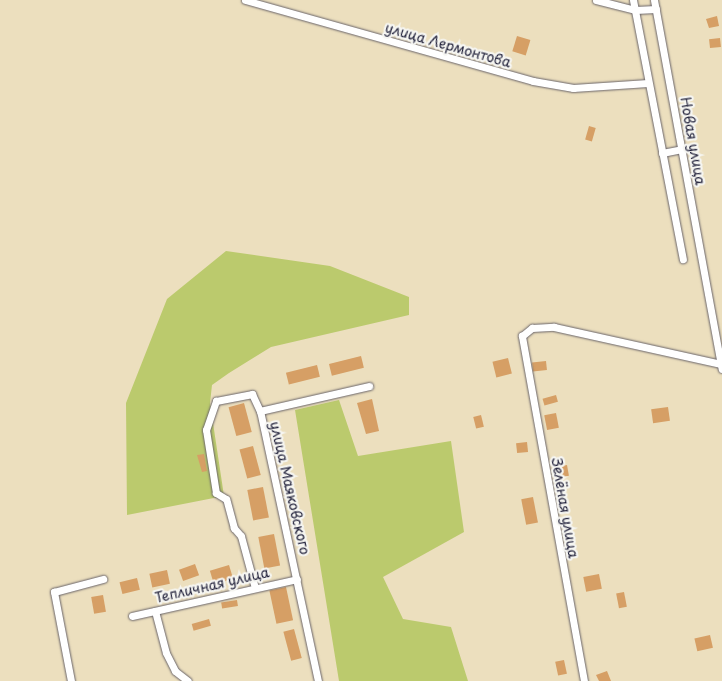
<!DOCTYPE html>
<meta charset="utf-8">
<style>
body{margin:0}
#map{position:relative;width:722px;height:681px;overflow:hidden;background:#ecdfbe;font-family:"Playpen Sans",sans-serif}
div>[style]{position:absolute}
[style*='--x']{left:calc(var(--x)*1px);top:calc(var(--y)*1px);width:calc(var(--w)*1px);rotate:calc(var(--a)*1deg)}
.green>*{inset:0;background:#bbca6d}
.building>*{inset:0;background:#d69f65;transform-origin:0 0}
.roads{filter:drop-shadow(0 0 1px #696469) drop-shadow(0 0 1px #696469)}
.minor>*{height:7px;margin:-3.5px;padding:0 3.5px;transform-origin:3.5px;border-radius:3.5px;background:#fff}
span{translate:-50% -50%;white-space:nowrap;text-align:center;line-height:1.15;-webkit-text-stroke:4.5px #f6f6f2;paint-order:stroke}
.street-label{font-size:14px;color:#22223b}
</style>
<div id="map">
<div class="green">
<i style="clip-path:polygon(226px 251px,330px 266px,409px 297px,409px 315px,271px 347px,229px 373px,212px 385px,210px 403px,224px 496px,127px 515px,126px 403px,167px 299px)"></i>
<i style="clip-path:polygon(339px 400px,358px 456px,451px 441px,464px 532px,383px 577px,403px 619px,451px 627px,468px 681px,339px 681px,295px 410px)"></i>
</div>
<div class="building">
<i style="clip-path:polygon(717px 16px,719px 26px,709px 28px,706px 19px)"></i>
<i style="left:517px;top:36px;width:14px;height:16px;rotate:17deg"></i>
<i style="left:720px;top:38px;width:9px;height:11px;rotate:84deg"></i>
<i style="left:589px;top:126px;width:7px;height:14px;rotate:16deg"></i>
<i style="left:361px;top:356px;width:12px;height:33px;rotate:76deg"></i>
<i style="left:508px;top:358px;width:16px;height:16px;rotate:76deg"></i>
<i style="left:546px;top:361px;width:9px;height:14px;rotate:84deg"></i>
<i style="left:317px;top:365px;width:12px;height:32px;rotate:76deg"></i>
<i style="left:556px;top:395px;width:7px;height:14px;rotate:74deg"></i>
<i style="clip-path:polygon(372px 399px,379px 431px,366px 434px,357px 403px)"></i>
<i style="left:244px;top:403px;width:30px;height:16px;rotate:75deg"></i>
<i style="left:668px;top:407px;width:14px;height:17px;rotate:82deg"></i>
<i style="left:556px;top:413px;width:15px;height:12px;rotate:79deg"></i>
<i style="left:481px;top:415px;width:12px;height:8px;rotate:76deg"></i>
<i style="left:527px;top:442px;width:10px;height:11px;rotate:84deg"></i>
<i style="left:253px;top:446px;width:30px;height:14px;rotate:75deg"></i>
<i style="clip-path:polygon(204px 454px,207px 471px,202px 472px,197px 455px)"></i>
<i style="left:567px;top:465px;width:11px;height:13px;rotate:80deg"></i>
<i style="left:263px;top:487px;width:31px;height:16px;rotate:79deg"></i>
<i style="left:533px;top:497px;width:26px;height:12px;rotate:79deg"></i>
<i style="left:274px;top:534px;width:32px;height:16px;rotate:79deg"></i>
<i style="left:195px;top:564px;width:12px;height:17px;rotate:70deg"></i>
<i style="left:229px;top:565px;width:14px;height:20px;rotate:73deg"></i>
<i style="left:167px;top:570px;width:14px;height:18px;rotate:78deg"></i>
<i style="left:599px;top:574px;width:15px;height:16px;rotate:79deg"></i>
<i style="left:137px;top:578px;width:12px;height:18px;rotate:76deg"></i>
<i style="left:286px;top:587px;width:34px;height:17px;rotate:78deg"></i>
<i style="left:624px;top:592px;width:15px;height:8px;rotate:79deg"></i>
<i style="left:103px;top:595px;width:17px;height:12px;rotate:80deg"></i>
<i style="left:237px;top:600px;width:6px;height:16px;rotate:81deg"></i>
<i style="left:209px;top:619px;width:7px;height:18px;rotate:74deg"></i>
<i style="left:294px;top:629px;width:30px;height:11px;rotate:75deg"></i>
<i style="left:710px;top:635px;width:13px;height:16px;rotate:77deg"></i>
<i style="left:564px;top:660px;width:14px;height:9px;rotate:78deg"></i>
<i style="clip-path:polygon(607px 671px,611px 681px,599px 681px,596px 675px)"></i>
</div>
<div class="roads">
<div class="minor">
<i style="--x:245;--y:0;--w:299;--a:15.7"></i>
<i style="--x:533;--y:81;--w:41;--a:9.9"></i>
<i style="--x:573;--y:88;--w:75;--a:-3.8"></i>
<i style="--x:596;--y:0;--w:40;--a:14.4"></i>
<i style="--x:635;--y:10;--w:21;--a:-3"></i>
<i style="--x:633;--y:0;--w:264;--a:79.1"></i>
<i style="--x:654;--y:0;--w:375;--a:79.6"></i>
<i style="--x:662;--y:153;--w:20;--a:-11"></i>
<i style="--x:255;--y:588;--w:54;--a:-105.1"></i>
<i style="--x:241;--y:536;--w:11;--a:-131"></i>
<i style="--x:234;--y:528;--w:30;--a:-105"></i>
<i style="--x:226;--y:499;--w:12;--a:-149"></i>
<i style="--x:216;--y:493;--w:64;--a:-99"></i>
<i style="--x:206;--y:430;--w:31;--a:-71"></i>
<i style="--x:216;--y:401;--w:37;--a:-11"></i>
<i style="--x:252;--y:394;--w:19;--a:65"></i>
<i style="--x:155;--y:611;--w:43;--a:75.3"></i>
<i style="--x:166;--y:653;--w:20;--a:63"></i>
<i style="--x:175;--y:671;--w:16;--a:38"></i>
<i style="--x:132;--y:616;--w:169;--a:-12.6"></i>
<i style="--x:71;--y:681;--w:91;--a:-100.8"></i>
<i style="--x:54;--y:592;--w:51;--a:-14.9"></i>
<i style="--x:318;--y:681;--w:276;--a:-102.1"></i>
<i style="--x:260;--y:411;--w:112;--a:-12.9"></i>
<i style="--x:584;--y:681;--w:351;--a:-100.2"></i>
<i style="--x:522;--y:336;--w:13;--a:-39"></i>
<i style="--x:532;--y:328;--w:22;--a:-3"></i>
<i style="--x:554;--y:327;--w:171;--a:12.5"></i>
</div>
</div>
<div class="street-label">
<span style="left:448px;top:45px;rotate:16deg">улица Лермонтова</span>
<span style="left:693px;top:141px;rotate:80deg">Новая улица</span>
<span style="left:290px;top:488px;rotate:77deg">улица Маяковского</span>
<span style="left:565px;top:508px;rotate:80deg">Зелёная улица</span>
<span style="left:212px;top:585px;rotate:-13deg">Тепличная улица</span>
</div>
</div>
